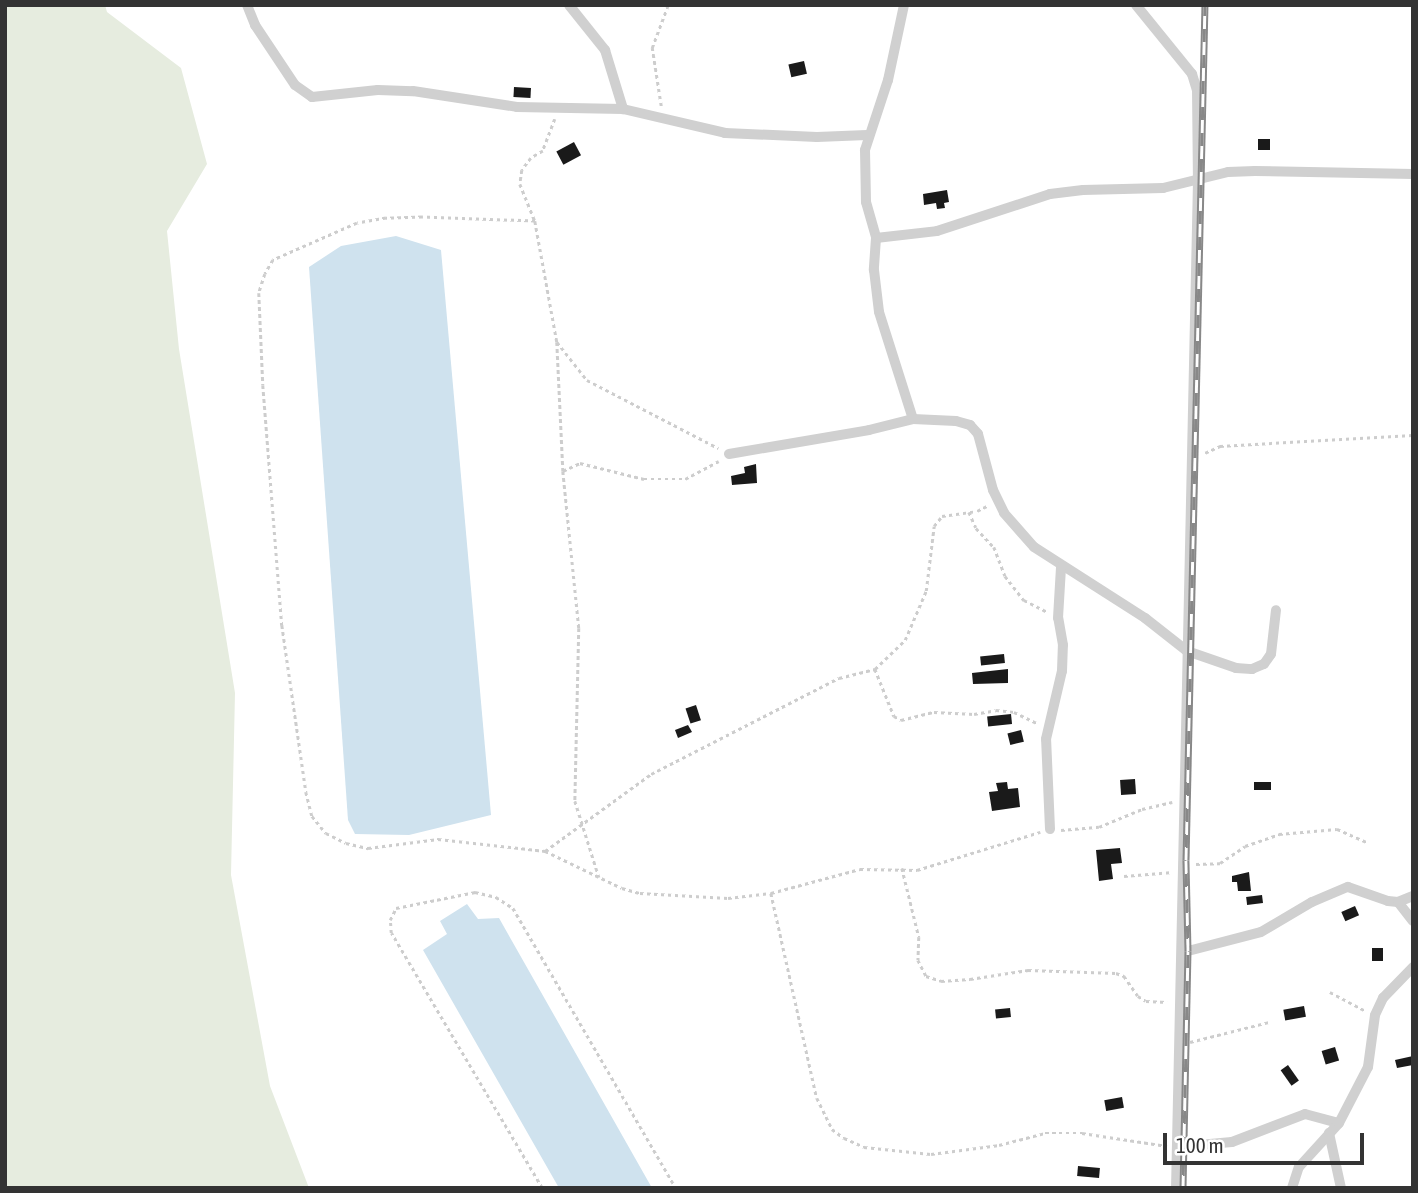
<!DOCTYPE html>
<style>
body{margin:0}
#map{position:relative;width:1418px;height:1193px;overflow:hidden;background:#fff;font-family:"Asap Condensed",sans-serif}
div>[style]{position:absolute}
[style*='--x']{left:calc(var(--x)*1px);top:calc(var(--y)*1px);width:calc(var(--w)*1px);rotate:calc(var(--a)*1deg)}
.green>*{inset:0;background:#e6ecdf}
.water>*{inset:0;background:#cfe2ee}
.building>*{inset:0;background:#1a1a1a;transform-origin:0 0}
.path>*{height:2.5px;margin-top:-1.25px;transform-origin:0;background:repeating-linear-gradient(90deg,#cdcdcd 0 3.5px,transparent 0 7px)}
.street>*{height:10px;margin:-5px;padding:0 5px;transform-origin:5px;border-radius:5px;background:#d0d0d0}
.rail>*{height:7px;margin-top:-3.5px;transform-origin:0;background:repeating-linear-gradient(90deg,#fff 0 13px,#888 0 26px);box-sizing:border-box;border-block:2px solid #888}
span{translate:-50% -50%;white-space:nowrap;text-align:center;line-height:1.15;-webkit-text-stroke:7px #fff;paint-order:stroke}
.frame{position:absolute;inset:0;border:7px solid #333;pointer-events:none}
.scale{position:absolute;left:1163px;top:1133px;width:201px;height:32px;box-sizing:border-box;border:4px solid #333;border-top:0;padding-left:9px;font-size:21px;line-height:24px;white-space:nowrap;color:#333;-webkit-text-stroke:5px #fff;paint-order:stroke}
</style>
<div id="map">
<div class="green">
<i style="clip-path:polygon(5px 5px,105px 5px,107px 12px,181px 68px,207px 164px,167px 231px,179px 349px,235px 693px,231px 875px,270px 1086px,309px 1188px,5px 1188px)"></i>
</div>
<div class="water">
<i style="clip-path:polygon(396px 236px,441px 250px,491px 815px,409px 835px,355px 834px,348px 820px,309px 267px,341px 246px)"></i>
<i style="clip-path:polygon(467px 904px,478px 919px,499px 918px,652px 1188px,559px 1188px,423px 950px,447px 934px,440px 921px)"></i>
</div>
<div class="building">
<i style="left:804px;top:61px;width:13px;height:16px;rotate:77deg"></i>
<i style="left:514px;top:87px;width:17px;height:10px;rotate:3deg"></i>
<i style="left:1270px;top:139px;width:11px;height:12px;rotate:90deg"></i>
<i style="left:574px;top:142px;width:15px;height:20px;rotate:62deg"></i>
<i style="clip-path:polygon(947px 190px,949px 202px,944px 203px,945px 208px,937px 209px,936px 203px,924px 205px,923px 194px)"></i>
<i style="clip-path:polygon(756px 464px,757px 483px,732px 485px,731px 476px,745px 473px,744px 467px)"></i>
<i style="left:1004px;top:654px;width:9px;height:24px;rotate:84deg"></i>
<i style="clip-path:polygon(1008px 669px,1008px 683px,973px 684px,972px 673px)"></i>
<i style="left:696px;top:705px;width:16px;height:11px;rotate:72deg"></i>
<i style="left:1011px;top:714px;width:10px;height:24px;rotate:84deg"></i>
<i style="clip-path:polygon(688px 725px,692px 732px,678px 738px,675px 730px)"></i>
<i style="left:1021px;top:730px;width:12px;height:14px;rotate:76deg"></i>
<i style="left:1135px;top:779px;width:15px;height:15px;rotate:86deg"></i>
<i style="clip-path:polygon(1007px 782px,1008px 789px,1018px 788px,1020px 807px,992px 811px,989px 792px,998px 791px,996px 783px)"></i>
<i style="left:1271px;top:782px;width:8px;height:17px;rotate:90deg"></i>
<i style="clip-path:polygon(1120px 848px,1122px 863px,1111px 864px,1113px 879px,1099px 881px,1096px 850px)"></i>
<i style="clip-path:polygon(1249px 872px,1251px 891px,1238px 891px,1237px 882px,1232px 882px,1232px 876px)"></i>
<i style="left:1262px;top:895px;width:8px;height:16px;rotate:83deg"></i>
<i style="left:1355px;top:906px;width:10px;height:15px;rotate:66deg"></i>
<i style="left:1372px;top:948px;width:11px;height:13px"></i>
<i style="left:1304px;top:1006px;width:11px;height:21px;rotate:80deg"></i>
<i style="left:1010px;top:1008px;width:9px;height:15px;rotate:84deg"></i>
<i style="left:1335px;top:1047px;width:14px;height:14px;rotate:73deg"></i>
<i style="clip-path:polygon(1413px 1056px,1413px 1065px,1397px 1068px,1395px 1060px)"></i>
<i style="left:1288px;top:1065px;width:19px;height:9px;rotate:55deg"></i>
<i style="left:1122px;top:1097px;width:11px;height:18px;rotate:80deg"></i>
<i style="left:1078px;top:1166px;width:22px;height:10px;rotate:5deg"></i>
</div>
<div class="path">
<i style="--x:661;--y:106;--w:59;--a:-98.8"></i>
<i style="--x:652;--y:48;--w:46;--a:-69.6"></i>
<i style="--x:555;--y:119;--w:34;--a:111"></i>
<i style="--x:543;--y:151;--w:14;--a:150"></i>
<i style="--x:531;--y:158;--w:15;--a:127"></i>
<i style="--x:522;--y:170;--w:14;--a:98"></i>
<i style="--x:520;--y:184;--w:40;--a:68"></i>
<i style="--x:535;--y:221;--w:123;--a:79.7"></i>
<i style="--x:557;--y:342;--w:129;--a:87.3"></i>
<i style="--x:563;--y:471;--w:158;--a:84.2"></i>
<i style="--x:579;--y:628;--w:173;--a:91.3"></i>
<i style="--x:575;--y:801;--w:80;--a:72.5"></i>
<i style="--x:535;--y:221;--w:113;--a:-178"></i>
<i style="--x:422;--y:217;--w:36;--a:178"></i>
<i style="--x:386;--y:218;--w:29;--a:170"></i>
<i style="--x:357;--y:223;--w:92;--a:156.2"></i>
<i style="--x:273;--y:260;--w:16;--a:120"></i>
<i style="--x:265;--y:274;--w:20;--a:108"></i>
<i style="--x:259;--y:293;--w:92;--a:87.5"></i>
<i style="--x:263;--y:385;--w:241;--a:85.5"></i>
<i style="--x:282;--y:625;--w:169;--a:81.8"></i>
<i style="--x:306;--y:792;--w:25;--a:76"></i>
<i style="--x:312;--y:816;--w:22;--a:51"></i>
<i style="--x:326;--y:833;--w:22;--a:27"></i>
<i style="--x:346;--y:843;--w:23;--a:13"></i>
<i style="--x:368;--y:848;--w:71;--a:-7.3"></i>
<i style="--x:438;--y:839;--w:108;--a:6.4"></i>
<i style="--x:545;--y:851;--w:85;--a:25.7"></i>
<i style="--x:622;--y:888;--w:19;--a:16"></i>
<i style="--x:640;--y:893;--w:88;--a:3.3"></i>
<i style="--x:728;--y:898;--w:43;--a:-6.6"></i>
<i style="--x:771;--y:893;--w:92;--a:-15.1"></i>
<i style="--x:860;--y:869;--w:57;--a:1"></i>
<i style="--x:917;--y:870;--w:129;--a:-17.2"></i>
<i style="--x:557;--y:342;--w:48;--a:51.7"></i>
<i style="--x:587;--y:380;--w:148;--a:27.4"></i>
<i style="--x:1205;--y:453;--w:17;--a:-25"></i>
<i style="--x:1220;--y:446;--w:193;--a:-3.3"></i>
<i style="--x:563;--y:471;--w:19;--a:-25"></i>
<i style="--x:580;--y:463;--w:66;--a:14"></i>
<i style="--x:644;--y:479;--w:41;--a:0"></i>
<i style="--x:685;--y:479;--w:38;--a:-28"></i>
<i style="--x:969;--y:512;--w:17;--a:66"></i>
<i style="--x:976;--y:528;--w:26;--a:47"></i>
<i style="--x:994;--y:547;--w:31;--a:69"></i>
<i style="--x:1005;--y:576;--w:31;--a:52"></i>
<i style="--x:1024;--y:600;--w:25;--a:27"></i>
<i style="--x:875;--y:669;--w:51;--a:68"></i>
<i style="--x:894;--y:716;--w:8;--a:30"></i>
<i style="--x:901;--y:720;--w:34;--a:-14"></i>
<i style="--x:934;--y:712;--w:40;--a:2.9"></i>
<i style="--x:974;--y:714;--w:22;--a:-10"></i>
<i style="--x:996;--y:710;--w:18;--a:6"></i>
<i style="--x:1014;--y:712;--w:25;--a:26"></i>
<i style="--x:1061;--y:830;--w:38;--a:-5"></i>
<i style="--x:1099;--y:827;--w:47;--a:-22.7"></i>
<i style="--x:1142;--y:809;--w:31;--a:-13"></i>
<i style="--x:545;--y:851;--w:131;--a:-36"></i>
<i style="--x:651;--y:774;--w:211;--a:-27.1"></i>
<i style="--x:839;--y:678;--w:37;--a:-14"></i>
<i style="--x:875;--y:669;--w:42;--a:-44"></i>
<i style="--x:905;--y:640;--w:53;--a:-66.8"></i>
<i style="--x:926;--y:591;--w:65;--a:-83"></i>
<i style="--x:934;--y:526;--w:13;--a:-51"></i>
<i style="--x:942;--y:516;--w:35;--a:-8"></i>
<i style="--x:977;--y:511;--w:13;--a:-27"></i>
<i style="--x:1196;--y:864;--w:24;--a:-2"></i>
<i style="--x:1220;--y:863;--w:30;--a:-34"></i>
<i style="--x:1245;--y:846;--w:36;--a:-19"></i>
<i style="--x:1279;--y:834;--w:58;--a:-4.9"></i>
<i style="--x:1337;--y:829;--w:32;--a:24"></i>
<i style="--x:902;--y:868;--w:71;--a:76.2"></i>
<i style="--x:919;--y:937;--w:23;--a:92"></i>
<i style="--x:918;--y:960;--w:18;--a:63"></i>
<i style="--x:926;--y:976;--w:16;--a:18"></i>
<i style="--x:941;--y:981;--w:29;--a:-4"></i>
<i style="--x:970;--y:979;--w:59;--a:-8.8"></i>
<i style="--x:1028;--y:970;--w:88;--a:2"></i>
<i style="--x:1116;--y:973;--w:9;--a:21"></i>
<i style="--x:1124;--y:976;--w:24;--a:55"></i>
<i style="--x:1138;--y:996;--w:9;--a:32"></i>
<i style="--x:1146;--y:1001;--w:21;--a:3"></i>
<i style="--x:1124;--y:876;--w:49;--a:-4.7"></i>
<i style="--x:771;--y:893;--w:210;--a:77.4"></i>
<i style="--x:817;--y:1098;--w:34;--a:64"></i>
<i style="--x:832;--y:1129;--w:15;--a:37"></i>
<i style="--x:844;--y:1138;--w:22;--a:24"></i>
<i style="--x:864;--y:1147;--w:67;--a:6"></i>
<i style="--x:931;--y:1154;--w:69;--a:-7.5"></i>
<i style="--x:999;--y:1145;--w:48;--a:-14.6"></i>
<i style="--x:1045;--y:1133;--w:37;--a:0"></i>
<i style="--x:1082;--y:1133;--w:86;--a:8.7"></i>
<i style="--x:1330;--y:992;--w:40;--a:28"></i>
<i style="--x:1190;--y:1042;--w:81;--a:-14.2"></i>
<i style="--x:542;--y:1188;--w:296;--a:-120.6"></i>
<i style="--x:391;--y:933;--w:13;--a:-94"></i>
<i style="--x:390;--y:920;--w:13;--a:-63"></i>
<i style="--x:396;--y:908;--w:81;--a:-11.4"></i>
<i style="--x:475;--y:892;--w:22;--a:13"></i>
<i style="--x:496;--y:897;--w:20;--a:33"></i>
<i style="--x:513;--y:908;--w:324;--a:59.8"></i>
</div>
<div class="street">
<i style="--x:247;--y:5;--w:22;--a:68"></i>
<i style="--x:255;--y:25;--w:72;--a:56.3"></i>
<i style="--x:295;--y:85;--w:21;--a:35"></i>
<i style="--x:312;--y:97;--w:66;--a:-6.1"></i>
<i style="--x:378;--y:90;--w:35;--a:2"></i>
<i style="--x:413;--y:91;--w:105;--a:8.7"></i>
<i style="--x:517;--y:107;--w:106;--a:1.1"></i>
<i style="--x:623;--y:109;--w:105;--a:13.2"></i>
<i style="--x:725;--y:133;--w:92;--a:2.5"></i>
<i style="--x:817;--y:137;--w:50;--a:-2.3"></i>
<i style="--x:569;--y:5;--w:58;--a:51.3"></i>
<i style="--x:605;--y:50;--w:62;--a:73"></i>
<i style="--x:904;--y:5;--w:77;--a:102"></i>
<i style="--x:888;--y:80;--w:74;--a:108.2"></i>
<i style="--x:865;--y:150;--w:52;--a:88.9"></i>
<i style="--x:866;--y:202;--w:37;--a:74"></i>
<i style="--x:876;--y:238;--w:61;--a:-6.5"></i>
<i style="--x:937;--y:231;--w:119;--a:-18.1"></i>
<i style="--x:1050;--y:194;--w:33;--a:-7"></i>
<i style="--x:1083;--y:190;--w:80;--a:-1.4"></i>
<i style="--x:1163;--y:188;--w:67;--a:-13.8"></i>
<i style="--x:1228;--y:172;--w:27;--a:-2"></i>
<i style="--x:1255;--y:171;--w:158;--a:1.1"></i>
<i style="--x:1136;--y:5;--w:89;--a:50.9"></i>
<i style="--x:1192;--y:74;--w:17;--a:73"></i>
<i style="--x:1197;--y:90;--w:91;--a:89.4"></i>
<i style="--x:1198;--y:181;--w:1007;--a:91.25"></i>
<i style="--x:876;--y:238;--w:32;--a:94"></i>
<i style="--x:874;--y:270;--w:42;--a:83.2"></i>
<i style="--x:879;--y:312;--w:112;--a:72.4"></i>
<i style="--x:729;--y:454;--w:142;--a:-9.7"></i>
<i style="--x:869;--y:430;--w:45;--a:-14"></i>
<i style="--x:913;--y:419;--w:43;--a:2.7"></i>
<i style="--x:956;--y:421;--w:15;--a:16"></i>
<i style="--x:970;--y:425;--w:12;--a:48"></i>
<i style="--x:978;--y:434;--w:58;--a:75"></i>
<i style="--x:993;--y:490;--w:25;--a:64"></i>
<i style="--x:1004;--y:513;--w:45;--a:48.6"></i>
<i style="--x:1034;--y:547;--w:132;--a:32.6"></i>
<i style="--x:1145;--y:618;--w:53;--a:38.2"></i>
<i style="--x:1187;--y:651;--w:52;--a:19.1"></i>
<i style="--x:1236;--y:668;--w:16;--a:4"></i>
<i style="--x:1252;--y:669;--w:13;--a:-23"></i>
<i style="--x:1264;--y:664;--w:12;--a:-55"></i>
<i style="--x:1271;--y:654;--w:44;--a:-83.5"></i>
<i style="--x:1050;--y:829;--w:90;--a:-92.5"></i>
<i style="--x:1046;--y:739;--w:70;--a:-76.8"></i>
<i style="--x:1062;--y:671;--w:26;--a:-88"></i>
<i style="--x:1063;--y:645;--w:27;--a:-100"></i>
<i style="--x:1058;--y:618;--w:51;--a:-86.6"></i>
<i style="--x:1398;--y:902;--w:24;--a:52"></i>
<i style="--x:1182;--y:949;--w:6;--a:18"></i>
<i style="--x:1188;--y:951;--w:75;--a:-14.6"></i>
<i style="--x:1261;--y:932;--w:59;--a:-30.5"></i>
<i style="--x:1312;--y:902;--w:39;--a:-23"></i>
<i style="--x:1348;--y:887;--w:42;--a:19.3"></i>
<i style="--x:1388;--y:901;--w:10;--a:6"></i>
<i style="--x:1398;--y:902;--w:16;--a:-22"></i>
<i style="--x:1329;--y:1133;--w:56;--a:77.7"></i>
<i style="--x:1177;--y:1147;--w:55;--a:-5.2"></i>
<i style="--x:1232;--y:1142;--w:78;--a:-21"></i>
<i style="--x:1305;--y:1114;--w:35;--a:15"></i>
<i style="--x:1292;--y:1188;--w:22;--a:-72"></i>
<i style="--x:1299;--y:1167;--w:59;--a:-47.7"></i>
<i style="--x:1339;--y:1123;--w:63;--a:-62.6"></i>
<i style="--x:1368;--y:1067;--w:52;--a:-82.3"></i>
<i style="--x:1375;--y:1015;--w:19;--a:-65"></i>
<i style="--x:1383;--y:998;--w:43;--a:-45.9"></i>
</div>
<div class="rail">
<i style="--x:1183;--y:1188;--w:237;--a:-88.8"></i>
<i style="--x:1188;--y:951;--w:91;--a:-91.3"></i>
<i style="--x:1186;--y:860;--w:855;--a:-88.73"></i>
</div>
<div class="frame"></div>
<div class="scale">100 m</div>
</div>
